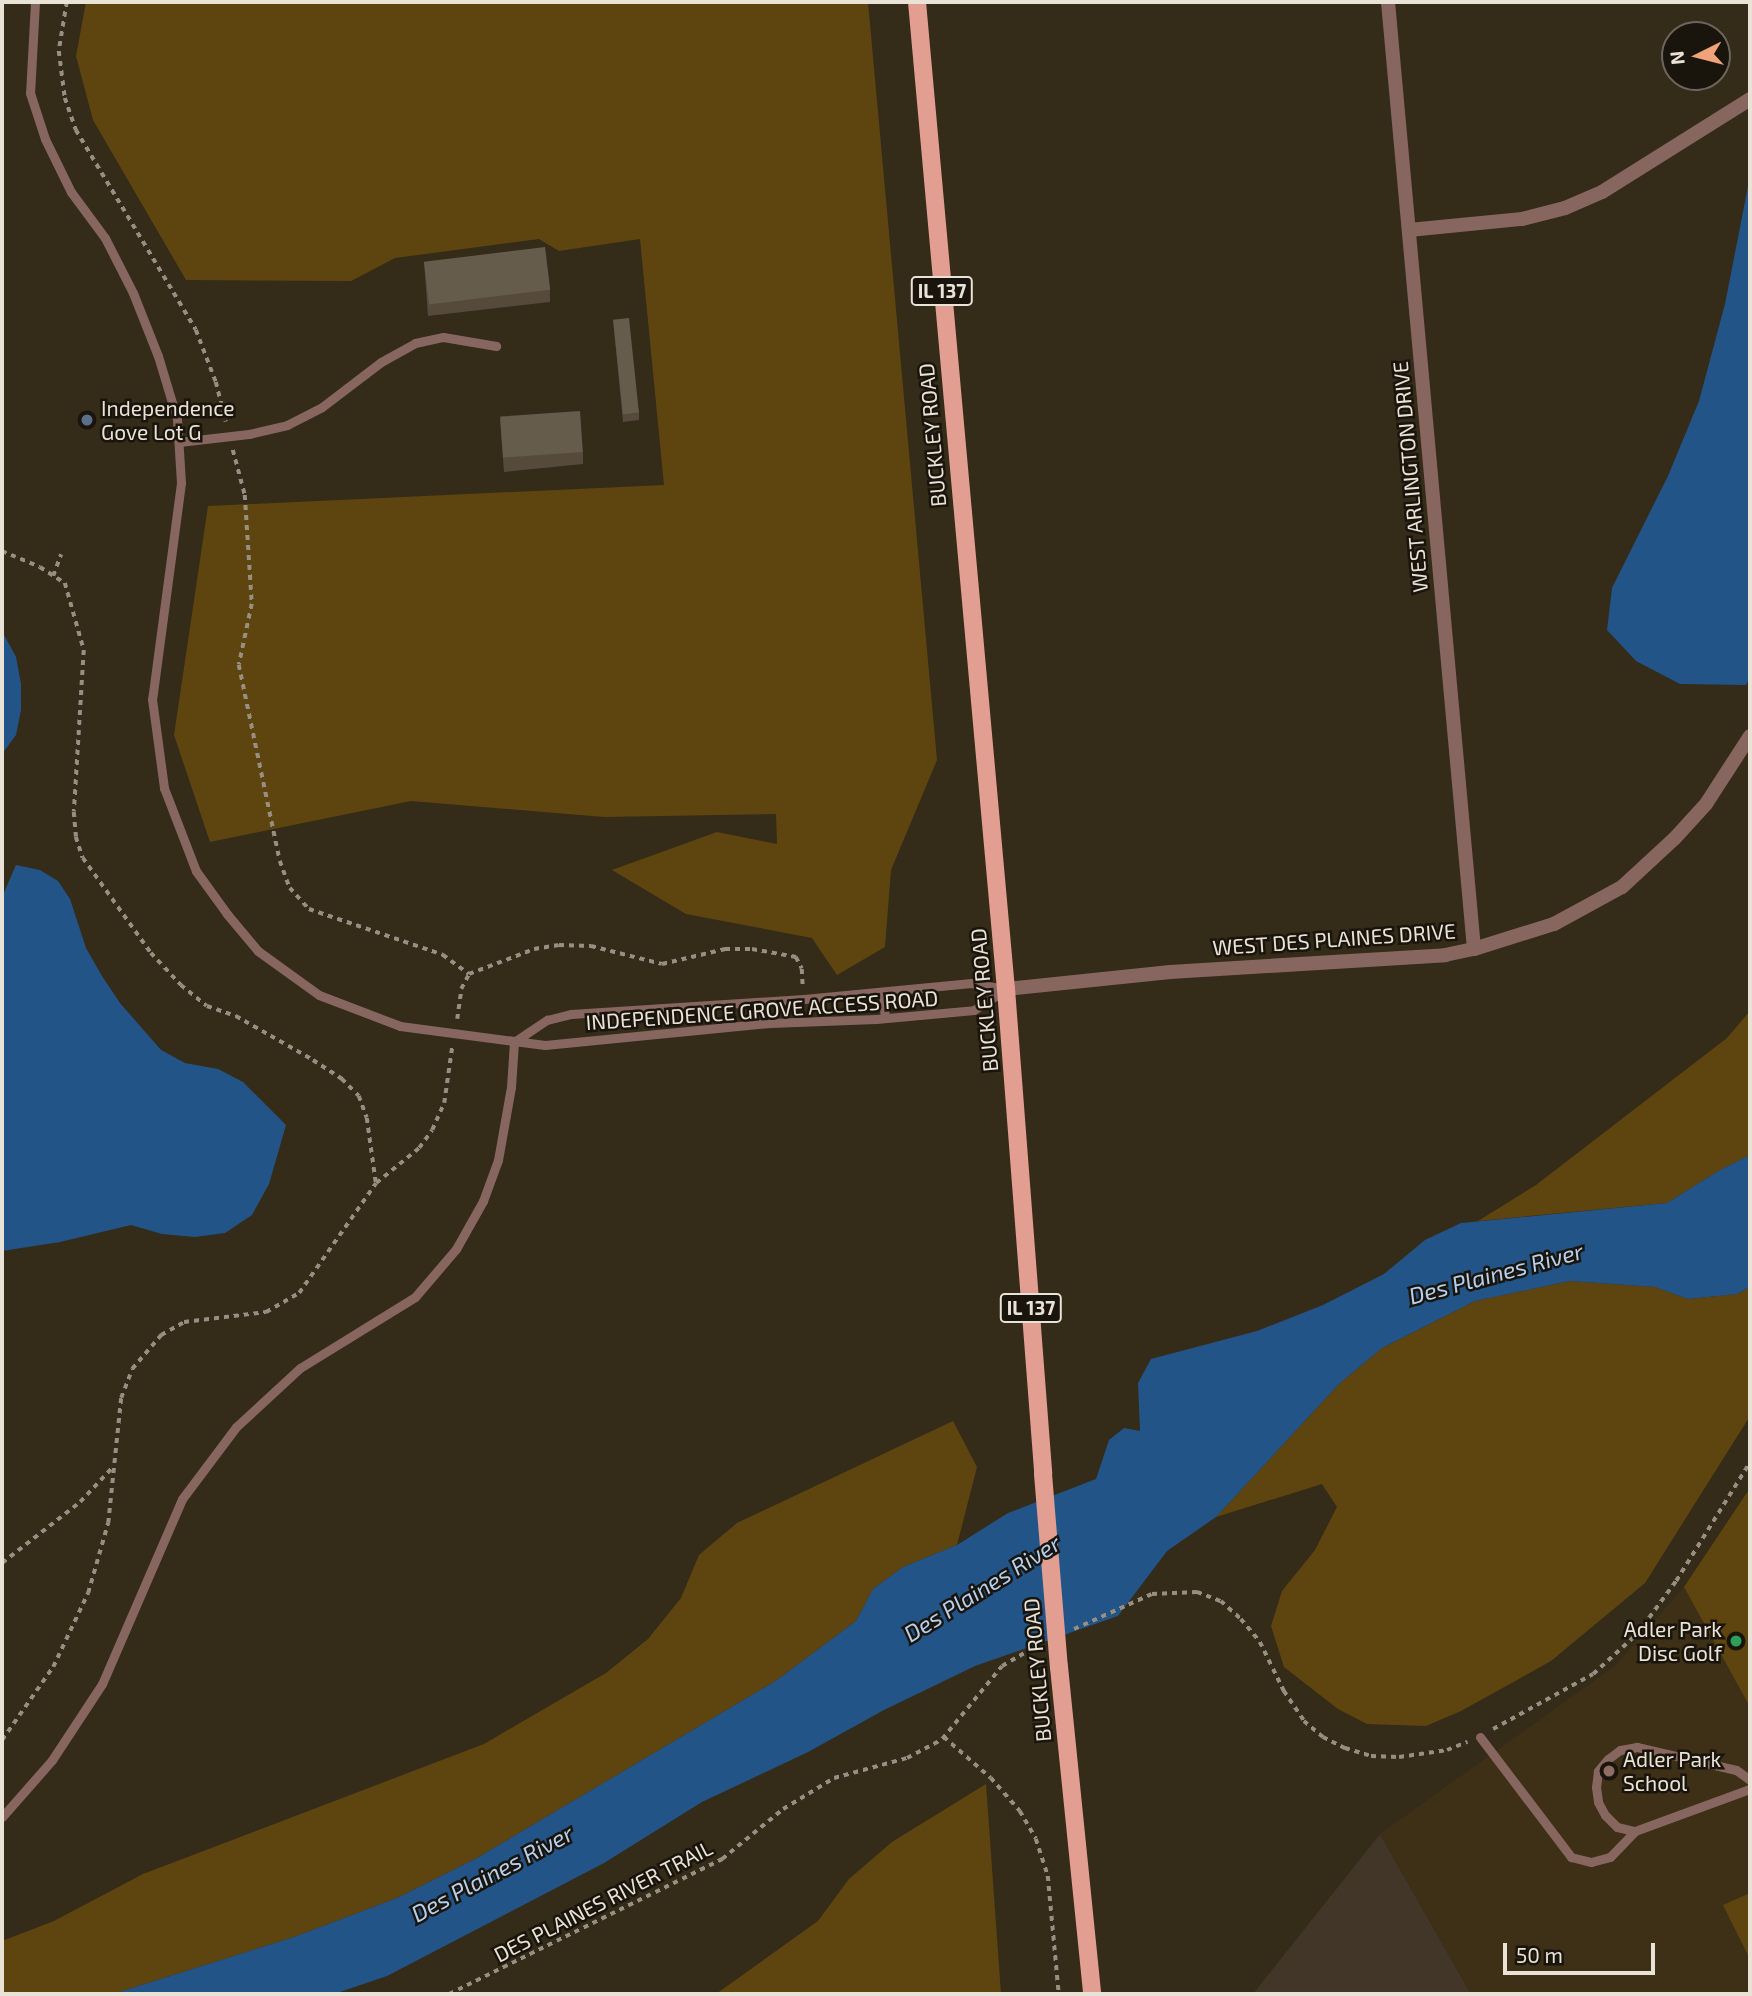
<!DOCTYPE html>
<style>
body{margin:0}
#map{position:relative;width:1752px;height:1996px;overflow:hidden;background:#352b19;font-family:"Exo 2",sans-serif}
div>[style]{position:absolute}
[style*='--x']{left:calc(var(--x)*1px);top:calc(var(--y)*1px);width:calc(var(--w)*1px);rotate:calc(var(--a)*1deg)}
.commercial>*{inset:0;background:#413627}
.built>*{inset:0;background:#3d3017}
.green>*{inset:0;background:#5e4510}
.water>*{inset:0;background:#235488}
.path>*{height:3.5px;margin-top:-1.75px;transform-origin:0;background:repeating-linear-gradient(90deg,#978f81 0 5px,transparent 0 10px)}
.lane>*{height:9px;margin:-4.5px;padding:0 4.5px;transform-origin:4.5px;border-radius:4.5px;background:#886660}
.street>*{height:14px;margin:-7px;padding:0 7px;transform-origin:7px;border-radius:7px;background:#886660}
.primary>*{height:18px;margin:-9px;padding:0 9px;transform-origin:9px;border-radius:9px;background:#e39e92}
.primary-bridge>*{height:18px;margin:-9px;padding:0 9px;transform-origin:9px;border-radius:9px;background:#e39e92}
.wall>*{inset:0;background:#564b3a}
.building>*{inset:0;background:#665c4b;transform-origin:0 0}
.dots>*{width:19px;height:19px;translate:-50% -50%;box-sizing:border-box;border:4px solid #19140c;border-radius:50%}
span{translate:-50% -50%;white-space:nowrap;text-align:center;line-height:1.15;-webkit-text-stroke:5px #19140c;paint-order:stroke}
.shield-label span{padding:2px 5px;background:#19140c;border:2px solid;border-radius:5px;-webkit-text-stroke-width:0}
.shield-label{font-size:19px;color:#e9e2d7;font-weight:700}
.poi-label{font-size:21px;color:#e9e2d7}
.left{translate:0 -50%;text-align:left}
.right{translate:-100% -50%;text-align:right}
.street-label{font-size:21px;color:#e9e2d7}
.water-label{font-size:23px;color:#b5d0ef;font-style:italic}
.frame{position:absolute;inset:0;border:4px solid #e9e2d7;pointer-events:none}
.north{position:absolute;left:1661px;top:21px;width:70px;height:70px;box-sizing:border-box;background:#19140c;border:2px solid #6c665d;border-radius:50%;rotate:264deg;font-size:19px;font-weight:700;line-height:28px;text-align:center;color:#e9e2d7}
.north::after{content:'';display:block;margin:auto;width:24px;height:32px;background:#f0a378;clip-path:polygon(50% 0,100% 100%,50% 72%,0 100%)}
.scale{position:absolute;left:1503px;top:1943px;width:152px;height:32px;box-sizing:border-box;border:4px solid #e9e2d7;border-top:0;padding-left:9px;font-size:21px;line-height:24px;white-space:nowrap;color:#e9e2d7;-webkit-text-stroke:5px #19140c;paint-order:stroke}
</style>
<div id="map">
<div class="commercial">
<i style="clip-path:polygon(1380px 1834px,1471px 1994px,1253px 1994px)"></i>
</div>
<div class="built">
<i style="clip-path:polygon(1684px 1587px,1750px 1707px,1750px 1994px,1471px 1994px,1380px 1834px,1616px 1665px)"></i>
</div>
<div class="green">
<i style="clip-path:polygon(86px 2px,868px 2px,937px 760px,891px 870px,885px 947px,837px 975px,812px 938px,686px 914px,612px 870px,717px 832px,777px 844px,776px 814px,604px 817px,411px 801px,210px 842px,174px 735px,208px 506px,664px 485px,640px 239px,559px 251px,539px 239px,395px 258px,351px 281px,186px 280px,93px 120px,76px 56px)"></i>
<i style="clip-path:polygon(1750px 1011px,1750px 1155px,1720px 1170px,1667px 1203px,1478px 1221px,1536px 1185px,1727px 1038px)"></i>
<i style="clip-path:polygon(1570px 1281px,1655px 1287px,1688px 1299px,1737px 1294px,1750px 1287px,1750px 1416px,1645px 1583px,1551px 1661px,1461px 1711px,1426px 1726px,1367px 1724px,1338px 1709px,1284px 1667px,1271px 1626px,1282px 1591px,1315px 1550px,1337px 1507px,1322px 1484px,1216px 1517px,1339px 1384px,1382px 1348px,1475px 1301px)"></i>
<i style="clip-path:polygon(953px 1421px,977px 1467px,957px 1545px,903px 1567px,873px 1589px,856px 1621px,777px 1680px,477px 1858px,397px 1898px,294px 1937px,113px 1994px,2px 1994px,2px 1941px,54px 1921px,143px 1874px,484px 1744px,606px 1673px,648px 1639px,681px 1598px,699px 1555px,737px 1523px)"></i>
<i style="clip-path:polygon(1750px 1488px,1750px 1707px,1684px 1587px)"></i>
<i style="clip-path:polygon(986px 1784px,1001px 1994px,716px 1994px,818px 1921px,849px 1879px,892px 1842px)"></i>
<i style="clip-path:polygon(1750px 1893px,1750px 1959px,1723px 1905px)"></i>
</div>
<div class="water">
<i style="clip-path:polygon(1750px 176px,1750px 677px,1746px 685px,1680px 684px,1636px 661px,1607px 630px,1612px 588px,1668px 476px,1699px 401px,1725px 304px)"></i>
<i style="clip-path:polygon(2px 631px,16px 657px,21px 684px,21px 710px,16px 735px,2px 754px)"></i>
<i style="clip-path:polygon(16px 865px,40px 870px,58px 881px,70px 899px,86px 948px,102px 976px,120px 1003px,161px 1050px,185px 1063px,218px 1069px,243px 1082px,286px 1125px,269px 1184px,252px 1215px,225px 1233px,195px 1237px,162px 1234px,131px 1225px,60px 1242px,2px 1251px,2px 897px)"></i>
<i style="clip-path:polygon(1750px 1155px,1750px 1287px,1737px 1294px,1688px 1299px,1655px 1287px,1570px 1281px,1475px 1301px,1382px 1348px,1339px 1384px,1216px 1517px,1167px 1551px,1118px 1616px,975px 1666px,884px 1710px,808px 1752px,702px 1802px,604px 1863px,387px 1976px,334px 1994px,113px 1994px,294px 1937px,397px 1898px,477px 1858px,777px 1680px,856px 1621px,873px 1589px,903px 1567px,957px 1545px,1008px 1513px,1096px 1479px,1109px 1440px,1124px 1428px,1140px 1431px,1138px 1383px,1151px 1359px,1257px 1331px,1323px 1305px,1384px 1274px,1425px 1240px,1461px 1223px,1667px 1203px,1720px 1170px)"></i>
</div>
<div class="path">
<i style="--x:67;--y:2;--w:50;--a:99.3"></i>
<i style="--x:59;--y:51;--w:47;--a:82.7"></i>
<i style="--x:65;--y:98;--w:34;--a:71"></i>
<i style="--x:76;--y:130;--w:233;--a:59"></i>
<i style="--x:196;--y:330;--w:56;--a:69"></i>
<i style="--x:216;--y:382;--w:41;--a:76"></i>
<i style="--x:2;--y:287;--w:1;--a:0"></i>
<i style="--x:233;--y:450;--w:47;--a:75.1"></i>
<i style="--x:245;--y:495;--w:109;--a:86.3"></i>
<i style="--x:252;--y:604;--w:62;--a:102"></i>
<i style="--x:239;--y:665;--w:200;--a:78.2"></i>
<i style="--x:280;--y:861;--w:29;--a:70"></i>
<i style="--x:290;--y:888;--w:28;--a:48"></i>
<i style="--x:309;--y:909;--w:142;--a:18.9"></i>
<i style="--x:443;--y:955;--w:32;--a:36"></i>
<i style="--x:2;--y:551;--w:41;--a:22.8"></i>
<i style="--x:40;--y:567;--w:30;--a:33"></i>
<i style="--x:65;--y:583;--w:70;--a:74.2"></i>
<i style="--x:84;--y:650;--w:162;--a:93.5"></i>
<i style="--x:74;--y:812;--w:25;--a:85"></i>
<i style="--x:76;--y:837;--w:22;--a:72"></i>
<i style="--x:83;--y:858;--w:117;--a:54.4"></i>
<i style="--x:151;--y:953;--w:44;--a:46.8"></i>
<i style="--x:181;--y:985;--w:33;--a:39"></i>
<i style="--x:207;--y:1006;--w:31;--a:19"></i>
<i style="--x:236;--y:1016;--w:89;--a:29.7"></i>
<i style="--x:313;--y:1060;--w:35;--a:33"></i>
<i style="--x:342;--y:1079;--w:24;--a:45"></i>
<i style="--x:359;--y:1096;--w:23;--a:70"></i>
<i style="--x:367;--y:1118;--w:66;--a:82.1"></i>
<i style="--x:53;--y:576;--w:23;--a:-70"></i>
<i style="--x:457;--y:1019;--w:30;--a:-82"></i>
<i style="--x:461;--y:989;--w:17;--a:-62"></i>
<i style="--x:469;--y:974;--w:70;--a:-21"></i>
<i style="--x:534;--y:949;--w:25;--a:-9"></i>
<i style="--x:559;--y:945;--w:32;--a:2"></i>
<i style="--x:591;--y:946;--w:73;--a:14.2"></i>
<i style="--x:662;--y:964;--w:65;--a:-13.4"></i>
<i style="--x:725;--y:949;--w:27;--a:0"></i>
<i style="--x:752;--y:949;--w:45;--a:10.3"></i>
<i style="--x:796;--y:957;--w:13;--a:63"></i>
<i style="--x:802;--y:969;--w:18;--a:87"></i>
<i style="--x:2;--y:1563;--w:99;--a:-38"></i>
<i style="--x:80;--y:1502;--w:47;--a:-46.7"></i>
<i style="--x:1074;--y:1629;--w:85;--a:-24.2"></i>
<i style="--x:1152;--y:1594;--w:45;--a:-2.5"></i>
<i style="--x:1197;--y:1592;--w:26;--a:21"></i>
<i style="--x:1221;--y:1601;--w:27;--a:42"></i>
<i style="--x:1241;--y:1619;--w:30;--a:50"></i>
<i style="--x:1260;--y:1642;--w:55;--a:63.9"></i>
<i style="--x:1284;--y:1691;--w:36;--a:56"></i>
<i style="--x:1304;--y:1721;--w:25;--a:40"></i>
<i style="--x:1323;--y:1737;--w:25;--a:27"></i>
<i style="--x:1345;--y:1748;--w:27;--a:17"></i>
<i style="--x:1371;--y:1756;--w:28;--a:2"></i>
<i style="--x:1399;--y:1757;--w:49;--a:-8.3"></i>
<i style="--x:1447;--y:1750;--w:22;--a:-22"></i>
<i style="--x:1493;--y:1729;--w:114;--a:-28.8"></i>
<i style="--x:1593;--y:1674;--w:59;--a:-42.3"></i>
<i style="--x:1637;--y:1634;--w:66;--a:-53.7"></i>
<i style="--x:1676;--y:1581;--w:140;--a:-58.1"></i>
<i style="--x:944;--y:1737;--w:62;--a:41.1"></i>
<i style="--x:991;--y:1778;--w:44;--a:48.7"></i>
<i style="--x:1020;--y:1811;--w:32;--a:60"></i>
<i style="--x:1036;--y:1839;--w:39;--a:72"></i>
<i style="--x:1048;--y:1876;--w:119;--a:84.7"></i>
<i style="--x:2;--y:1740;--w:89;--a:-55.1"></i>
<i style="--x:53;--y:1667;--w:82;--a:-64.7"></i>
<i style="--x:88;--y:1593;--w:73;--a:-74.1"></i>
<i style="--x:108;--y:1523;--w:126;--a:-84.1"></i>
<i style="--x:121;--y:1398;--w:31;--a:-69"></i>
<i style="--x:132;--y:1369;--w:45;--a:-49.5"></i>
<i style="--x:161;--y:1335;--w:26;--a:-29"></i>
<i style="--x:184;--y:1322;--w:83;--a:-7"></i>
<i style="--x:266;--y:1312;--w:38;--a:-30"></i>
<i style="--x:299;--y:1293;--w:134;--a:-55"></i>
<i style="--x:376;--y:1183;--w:55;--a:-39.1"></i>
<i style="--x:419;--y:1148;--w:22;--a:-54"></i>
<i style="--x:432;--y:1130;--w:30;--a:-66"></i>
<i style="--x:444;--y:1103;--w:57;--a:-81.9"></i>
<i style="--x:449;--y:1994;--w:305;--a:-26.3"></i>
<i style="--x:722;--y:1859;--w:79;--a:-39.3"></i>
<i style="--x:783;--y:1809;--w:60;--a:-31.3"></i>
<i style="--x:834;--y:1778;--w:76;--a:-15.3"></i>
<i style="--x:907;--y:1758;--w:40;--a:-28"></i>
<i style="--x:942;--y:1739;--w:94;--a:-50.6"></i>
<i style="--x:1002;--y:1666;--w:42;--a:-30.3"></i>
</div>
<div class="lane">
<i style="--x:35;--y:2;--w:91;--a:93.1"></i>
<i style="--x:30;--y:93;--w:48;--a:71.9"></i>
<i style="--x:45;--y:139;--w:59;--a:63.9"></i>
<i style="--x:71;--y:192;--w:57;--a:53.5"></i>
<i style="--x:105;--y:238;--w:62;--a:63"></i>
<i style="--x:133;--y:293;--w:68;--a:68.4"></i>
<i style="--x:158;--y:356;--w:66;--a:73.2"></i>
<i style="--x:177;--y:419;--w:64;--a:86.4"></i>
<i style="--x:181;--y:483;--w:218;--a:97.6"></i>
<i style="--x:152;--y:699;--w:90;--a:82.3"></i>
<i style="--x:164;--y:788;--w:89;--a:68.9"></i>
<i style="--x:196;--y:871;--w:53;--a:54.2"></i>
<i style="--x:227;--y:914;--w:48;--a:50"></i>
<i style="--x:258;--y:951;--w:75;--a:35.8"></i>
<i style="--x:319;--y:995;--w:87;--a:20.9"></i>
<i style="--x:400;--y:1026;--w:146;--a:7.5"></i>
<i style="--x:545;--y:1045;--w:226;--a:-5.6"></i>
<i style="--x:770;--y:1023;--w:106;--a:-2.2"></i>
<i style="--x:876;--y:1019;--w:98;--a:-5.2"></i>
<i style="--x:974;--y:1010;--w:38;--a:-33"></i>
<i style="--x:179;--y:442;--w:70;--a:-6.5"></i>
<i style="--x:249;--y:434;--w:39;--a:-13"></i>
<i style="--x:287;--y:425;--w:39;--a:-27"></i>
<i style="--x:322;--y:407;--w:74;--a:-37.3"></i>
<i style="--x:381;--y:362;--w:39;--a:-29"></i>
<i style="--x:415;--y:343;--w:29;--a:-12"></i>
<i style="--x:443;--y:337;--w:54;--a:9.6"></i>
<i style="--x:883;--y:992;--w:26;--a:86"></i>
<i style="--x:514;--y:1042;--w:40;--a:-34"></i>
<i style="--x:547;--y:1020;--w:25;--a:-14"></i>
<i style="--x:571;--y:1014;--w:233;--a:-3.7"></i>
<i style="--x:804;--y:999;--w:168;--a:-5.5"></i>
<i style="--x:971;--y:983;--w:36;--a:10"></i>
<i style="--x:1480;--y:1737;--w:151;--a:52.8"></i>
<i style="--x:1571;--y:1857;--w:21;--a:14"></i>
<i style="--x:1591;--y:1862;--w:20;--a:-15"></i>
<i style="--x:1610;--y:1857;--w:36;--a:-46"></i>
<i style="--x:1750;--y:1780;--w:17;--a:-144"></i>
<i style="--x:1736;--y:1770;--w:102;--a:-166.9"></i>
<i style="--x:1637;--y:1747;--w:17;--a:170"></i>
<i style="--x:1620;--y:1750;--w:15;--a:143"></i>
<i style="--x:1608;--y:1759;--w:16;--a:130"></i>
<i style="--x:1598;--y:1771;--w:16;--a:97"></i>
<i style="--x:1596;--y:1787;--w:15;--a:82"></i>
<i style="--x:1598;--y:1802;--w:15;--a:62"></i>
<i style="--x:1605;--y:1815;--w:17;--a:45"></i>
<i style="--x:1617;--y:1827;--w:18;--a:13"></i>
<i style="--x:1635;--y:1831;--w:122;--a:-20.1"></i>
<i style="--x:2;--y:1817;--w:76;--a:-48.7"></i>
<i style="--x:52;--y:1760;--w:91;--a:-56.7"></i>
<i style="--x:102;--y:1684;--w:202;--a:-66.6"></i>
<i style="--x:182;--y:1499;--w:90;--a:-53.1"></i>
<i style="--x:236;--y:1427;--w:87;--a:-42.7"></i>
<i style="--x:300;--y:1368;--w:135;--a:-31.7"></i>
<i style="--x:415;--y:1297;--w:63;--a:-49.5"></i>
<i style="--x:456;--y:1249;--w:55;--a:-60.6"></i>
<i style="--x:483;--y:1201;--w:44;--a:-69.9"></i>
<i style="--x:498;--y:1160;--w:74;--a:-79.9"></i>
<i style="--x:511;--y:1087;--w:45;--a:-86.2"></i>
</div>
<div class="street">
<i style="--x:1388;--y:2;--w:951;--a:84.81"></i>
<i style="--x:1409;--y:230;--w:114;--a:-5.6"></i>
<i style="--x:1522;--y:219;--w:44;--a:-14.3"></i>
<i style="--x:1565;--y:208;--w:40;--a:-23.4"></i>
<i style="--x:1602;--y:192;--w:175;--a:-32.1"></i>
<i style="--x:1006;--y:989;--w:165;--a:-5.9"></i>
<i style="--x:1170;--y:972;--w:276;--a:-3.5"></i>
<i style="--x:1445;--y:955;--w:30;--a:-12"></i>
<i style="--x:1474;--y:949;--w:84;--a:-17.4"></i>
<i style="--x:1554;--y:924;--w:77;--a:-28.6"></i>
<i style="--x:1622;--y:887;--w:72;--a:-42.8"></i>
<i style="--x:1675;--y:838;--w:46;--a:-47.6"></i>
<i style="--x:1706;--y:804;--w:81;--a:-57.1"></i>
</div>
<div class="primary">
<i style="--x:917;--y:2;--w:991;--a:84.85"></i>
<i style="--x:1006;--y:989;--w:486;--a:85.6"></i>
<i style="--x:1059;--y:1667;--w:329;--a:84.2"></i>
</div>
<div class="primary-bridge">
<i style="--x:1043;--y:1474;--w:194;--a:85.3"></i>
</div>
<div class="wall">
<i style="clip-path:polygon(424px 262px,550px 290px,550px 302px,428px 316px)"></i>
<i style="clip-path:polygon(613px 319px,639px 412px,639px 420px,623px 422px)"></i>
<i style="clip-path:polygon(500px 419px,583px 452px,583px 464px,504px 472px)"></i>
</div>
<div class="building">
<i style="left:545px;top:247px;width:43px;height:122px;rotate:83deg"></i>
<i style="left:629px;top:318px;width:95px;height:16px;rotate:84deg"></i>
<i style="left:580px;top:411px;width:41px;height:80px;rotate:86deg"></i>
</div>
<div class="dots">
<i style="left:87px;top:420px;background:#5c6f8a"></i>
<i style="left:1736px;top:1641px;background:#2e9e5b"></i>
<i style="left:1609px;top:1771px;background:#8d6e63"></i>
</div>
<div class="shield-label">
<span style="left:942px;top:291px">IL 137</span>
<span style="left:1031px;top:1308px">IL 137</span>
</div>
<div class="poi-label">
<span class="left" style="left:101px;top:420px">Independence<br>Gove Lot G</span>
<span class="right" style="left:1722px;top:1641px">Adler Park<br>Disc Golf</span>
<span class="left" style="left:1623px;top:1771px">Adler Park<br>School</span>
</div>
<div class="street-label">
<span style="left:932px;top:435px;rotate:-95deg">BUCKLEY ROAD</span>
<span style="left:1410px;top:477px;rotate:-95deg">WEST ARLINGTON DRIVE</span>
<span style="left:1334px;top:939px;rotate:-4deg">WEST DES PLAINES DRIVE</span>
<span style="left:984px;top:1000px;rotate:-95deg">BUCKLEY ROAD</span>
<span style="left:762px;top:1010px;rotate:-4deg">INDEPENDENCE GROVE ACCESS ROAD</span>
<span style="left:1037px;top:1670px;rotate:-95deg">BUCKLEY ROAD</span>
<span style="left:603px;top:1901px;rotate:-27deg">DES PLAINES RIVER TRAIL</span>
</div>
<div class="water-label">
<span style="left:1496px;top:1273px;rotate:-15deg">Des Plaines River</span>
<span style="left:982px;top:1588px;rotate:-32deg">Des Plaines River</span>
<span style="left:492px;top:1873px;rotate:-28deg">Des Plaines River</span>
</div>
<div class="frame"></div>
<div class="north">N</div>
<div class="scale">50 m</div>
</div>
